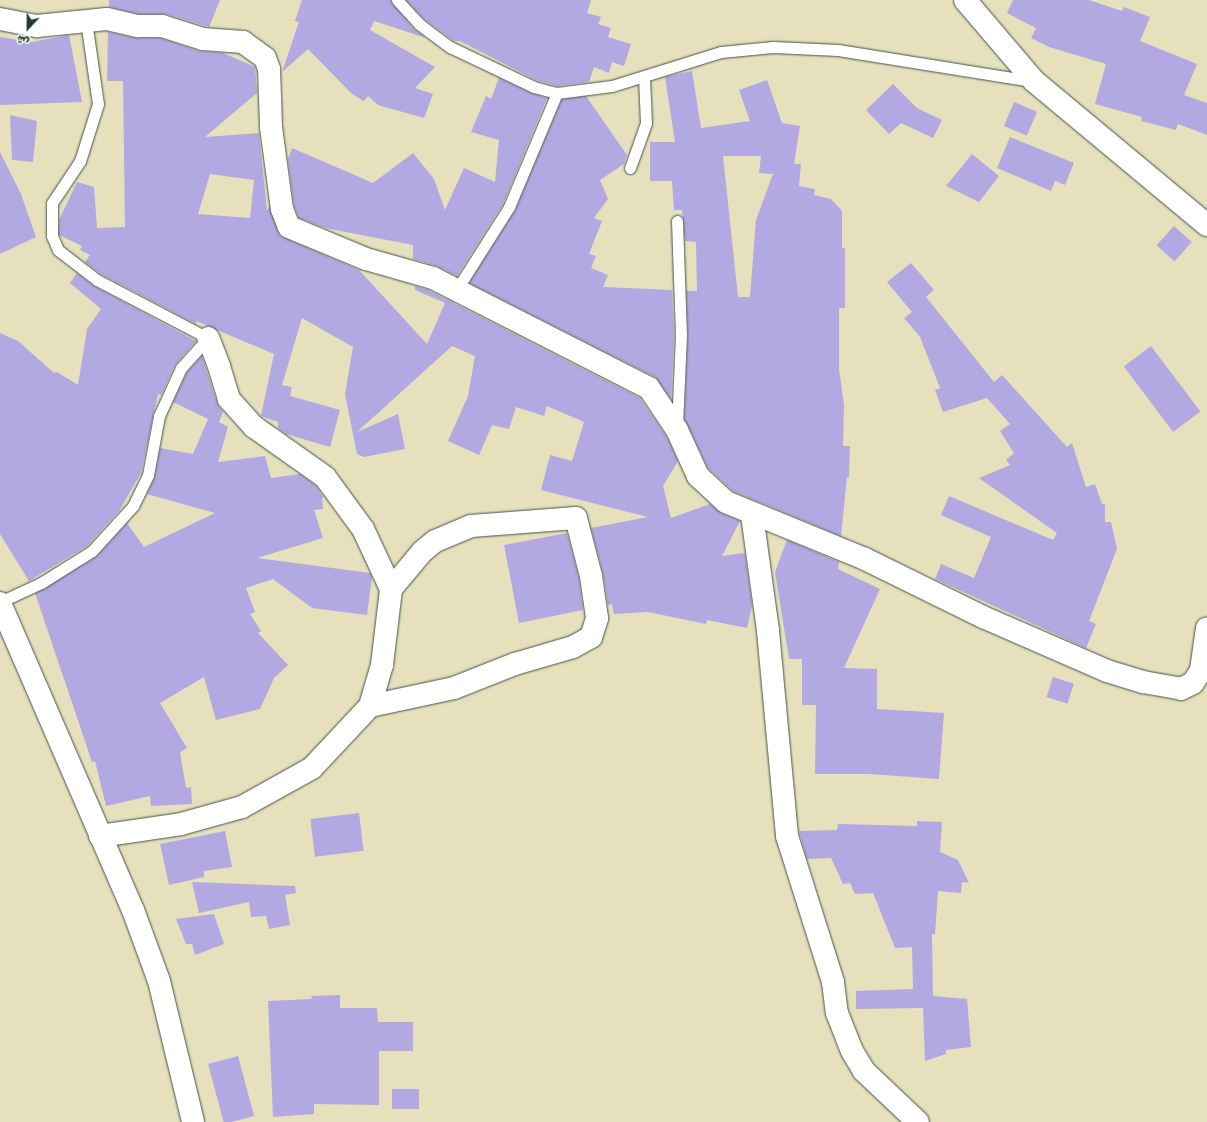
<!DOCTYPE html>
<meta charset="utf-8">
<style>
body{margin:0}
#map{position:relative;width:1207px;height:1122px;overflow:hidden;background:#e7e0bc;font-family:Dekko,"Playpen Sans Arabic",sans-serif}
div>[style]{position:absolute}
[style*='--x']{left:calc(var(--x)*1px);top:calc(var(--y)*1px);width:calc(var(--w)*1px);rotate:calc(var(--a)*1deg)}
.building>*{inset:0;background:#b2a8e2;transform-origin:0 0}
.roads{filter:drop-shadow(0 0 1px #3d5548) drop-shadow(0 0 1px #3d5548)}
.lane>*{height:11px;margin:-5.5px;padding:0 5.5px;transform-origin:5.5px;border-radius:5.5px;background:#fff}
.street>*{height:22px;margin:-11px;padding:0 11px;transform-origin:11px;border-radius:11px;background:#fff}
span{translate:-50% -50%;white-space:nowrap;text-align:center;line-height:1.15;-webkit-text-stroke:3.5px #f6f6f2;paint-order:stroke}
.north{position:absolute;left:8px;top:8px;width:40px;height:40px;-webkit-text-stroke:3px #f6f6f2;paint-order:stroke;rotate:202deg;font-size:11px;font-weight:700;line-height:16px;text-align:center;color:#1f3d34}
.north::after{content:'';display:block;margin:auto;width:14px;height:18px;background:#1f3d34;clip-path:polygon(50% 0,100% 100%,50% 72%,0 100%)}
</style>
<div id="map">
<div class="building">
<i style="clip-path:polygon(109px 0,220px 0,209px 27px,166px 14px,139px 14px,109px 7px)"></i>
<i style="clip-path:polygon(302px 0,390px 0,414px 29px,426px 38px,374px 21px,370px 30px,435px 67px,415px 88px,433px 94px,424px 118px,378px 105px,368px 96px,364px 101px,352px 94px,308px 49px,282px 72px,299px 22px,295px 21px)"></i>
<i style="clip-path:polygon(406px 0,591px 0,587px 13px,601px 17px,598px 24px,611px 28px,608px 37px,631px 44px,624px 66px,612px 62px,609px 73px,594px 67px,589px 82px,557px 86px,536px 80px,460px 41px,454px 41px,424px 19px)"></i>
<i style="clip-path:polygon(1013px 0,1089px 0,1122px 11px,1124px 7px,1150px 17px,1140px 41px,1197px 64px,1184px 95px,1207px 103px,1207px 135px,1178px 124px,1176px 130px,1141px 121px,1142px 117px,1095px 104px,1106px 64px,1049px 47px,1031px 38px,1036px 28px,1007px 13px)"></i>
<i style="clip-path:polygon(evenodd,108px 32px,135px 38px,160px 38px,199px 51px,223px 53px,255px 67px,257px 93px,205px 137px,259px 133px,267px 211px,269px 206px,280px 236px,359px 270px,427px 344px,445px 303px,415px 290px,415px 286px,428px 290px,640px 398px,666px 436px,678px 461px,663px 486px,671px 518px,710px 504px,721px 513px,740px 521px,722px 556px,745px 553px,752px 605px,747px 628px,707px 620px,706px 624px,648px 612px,614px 614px,612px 604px,608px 605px,603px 573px,591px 528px,648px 517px,541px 490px,550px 455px,572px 461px,584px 422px,547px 406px,544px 416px,516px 407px,509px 429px,492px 425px,479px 455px,448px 441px,468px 396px,475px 356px,452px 346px,357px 432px,398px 414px,405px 449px,364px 457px,357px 454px,345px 394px,353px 347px,302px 318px,282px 385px,292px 387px,290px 396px,340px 410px,330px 447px,286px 434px,278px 428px,278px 422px,261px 416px,274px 354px,196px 321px,196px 324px,101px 274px,85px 262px,90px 255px,80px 250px,82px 246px,59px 235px,59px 220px,77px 182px,94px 187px,97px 228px,125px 227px,123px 81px,107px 81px,108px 32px,210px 174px,254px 180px,250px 218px,198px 214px,210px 174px)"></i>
<i style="clip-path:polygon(69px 35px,82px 102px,0 105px,0 37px,32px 42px)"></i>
<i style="clip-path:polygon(evenodd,692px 71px,701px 128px,750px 121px,739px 90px,767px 80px,782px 123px,800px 126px,794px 164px,801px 164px,799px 186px,815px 189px,814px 195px,831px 199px,842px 211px,842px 248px,845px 248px,845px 308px,839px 308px,839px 369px,844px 405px,843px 446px,850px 446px,849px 477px,847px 477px,841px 536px,733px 491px,708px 468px,684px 418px,688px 335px,686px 291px,697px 291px,696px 242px,685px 241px,682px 210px,674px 210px,672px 181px,650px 181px,650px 142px,675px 142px,665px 77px,692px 71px,723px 156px,761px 156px,759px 173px,773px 174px,756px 220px,750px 297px,738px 297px,723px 156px)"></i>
<i style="clip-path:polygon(499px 78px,531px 93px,547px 98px,503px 204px,457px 276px,437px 266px,413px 259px,413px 245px,325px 228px,299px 218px,294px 206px,288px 159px,292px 148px,373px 183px,413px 153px,434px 179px,445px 210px,464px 168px,495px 182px,499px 140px,471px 132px,486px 96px,491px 99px)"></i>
<i style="clip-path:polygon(893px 84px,917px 108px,942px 120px,933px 138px,901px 123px,889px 134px,866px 110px)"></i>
<i style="clip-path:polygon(586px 96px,627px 155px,624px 164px,600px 180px,608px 199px,594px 218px,602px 221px,589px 254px,596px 256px,591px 268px,608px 275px,603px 287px,672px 290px,674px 335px,671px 399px,655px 377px,469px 283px,515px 210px,562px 99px)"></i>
<i style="left:1014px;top:102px;width:25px;height:26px;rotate:23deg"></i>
<i style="clip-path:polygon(10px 115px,37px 121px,33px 162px,12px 160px)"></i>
<i style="clip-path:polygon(1010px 137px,1074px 163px,1065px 185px,1055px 181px,1051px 191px,997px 168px)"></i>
<i style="clip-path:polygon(0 152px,21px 194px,36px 237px,0 254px)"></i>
<i style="clip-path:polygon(972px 154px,999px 176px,979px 202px,946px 186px)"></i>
<i style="left:1174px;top:226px;width:24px;height:26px;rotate:42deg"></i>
<i style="clip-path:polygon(911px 263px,934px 290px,926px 297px,994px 382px,1002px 375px,1067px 447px,1072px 443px,1086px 487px,1095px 484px,1102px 504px,1105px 504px,1105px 522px,1111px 522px,1117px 549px,1089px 621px,1096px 624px,1086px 648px,935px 579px,941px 564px,974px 578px,991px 537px,941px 515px,949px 496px,1053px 540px,1057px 533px,979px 478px,1010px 465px,1006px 460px,1014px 453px,1000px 431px,1010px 424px,987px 398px,943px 412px,935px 390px,940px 388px,920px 337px,904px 318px,912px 312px,887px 282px)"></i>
<i style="clip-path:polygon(77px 273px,94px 286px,196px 341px,175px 365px,161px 395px,158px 394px,141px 473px,119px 511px,87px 546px,29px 581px,0 534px,0 333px,18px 341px,54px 373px,57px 372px,78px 385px,87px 329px,101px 309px,70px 283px)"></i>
<i style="left:1151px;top:346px;width:82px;height:34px;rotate:53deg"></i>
<i style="clip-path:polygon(202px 356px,217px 403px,223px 412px,219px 422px,228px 427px,218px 462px,265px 456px,271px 478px,300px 474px,316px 486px,324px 498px,322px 498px,323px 509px,314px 510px,323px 538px,257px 558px,370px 573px,372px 577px,367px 615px,312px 608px,273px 579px,246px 588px,255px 612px,250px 614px,261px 631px,258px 633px,288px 665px,274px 678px,260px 709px,216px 720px,204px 677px,160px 703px,187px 748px,180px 752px,186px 788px,191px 787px,192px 804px,151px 806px,150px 796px,106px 806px,95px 761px,92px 762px,35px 593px,96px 557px,127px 523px,144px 547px,215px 513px,147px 494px,155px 476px,160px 448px,193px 454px,208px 419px,173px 402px,187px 372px)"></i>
<i style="clip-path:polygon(567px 533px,579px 578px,583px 610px,519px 623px,504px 545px)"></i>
<i style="clip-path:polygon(787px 540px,839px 562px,838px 569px,880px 589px,844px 668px,877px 669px,877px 709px,944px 713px,939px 779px,870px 774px,815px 774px,816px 705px,802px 705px,802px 659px,789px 659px,775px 572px)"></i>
<i style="left:1053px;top:677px;width:22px;height:21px;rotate:18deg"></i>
<i style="left:359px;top:813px;width:38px;height:49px;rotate:83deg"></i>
<i style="clip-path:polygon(917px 821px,942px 822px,940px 852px,958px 860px,969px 883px,962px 882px,961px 893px,938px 891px,935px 934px,932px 934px,933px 996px,967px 999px,971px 1047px,946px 1050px,946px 1054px,925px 1061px,923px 1008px,856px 1009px,856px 991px,913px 989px,912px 947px,895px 948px,873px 893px,855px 894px,850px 883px,843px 884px,831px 858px,807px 859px,799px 831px,837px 830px,838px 824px,917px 826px)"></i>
<i style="clip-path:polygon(225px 831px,232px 867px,204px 871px,204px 877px,169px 885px,160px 844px)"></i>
<i style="clip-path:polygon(192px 882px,295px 886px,296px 893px,285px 895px,290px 925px,269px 929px,266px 916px,251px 917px,249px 902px,199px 913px)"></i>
<i style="clip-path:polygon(214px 914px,224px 944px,195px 955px,192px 944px,186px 944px,176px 919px)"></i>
<i style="clip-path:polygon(340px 995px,340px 1008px,377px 1008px,378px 1022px,413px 1022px,413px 1051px,379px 1051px,379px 1105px,314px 1104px,314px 1114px,273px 1117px,268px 1001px,312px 999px,311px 996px)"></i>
<i style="left:238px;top:1056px;width:62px;height:31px;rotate:75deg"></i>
<i style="left:392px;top:1089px;width:27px;height:20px"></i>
</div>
<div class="roads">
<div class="lane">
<i style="--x:397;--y:0;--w:33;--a:47"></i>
<i style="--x:419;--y:24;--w:39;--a:37"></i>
<i style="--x:450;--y:47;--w:93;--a:25.5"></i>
<i style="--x:534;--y:87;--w:24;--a:15"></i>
<i style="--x:557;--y:93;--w:55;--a:-7.3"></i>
<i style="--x:612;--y:86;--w:114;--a:-17.3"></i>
<i style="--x:721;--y:52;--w:52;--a:-5.5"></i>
<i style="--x:773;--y:47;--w:65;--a:2.6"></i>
<i style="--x:838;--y:50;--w:195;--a:9.1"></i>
<i style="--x:630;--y:168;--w:48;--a:-70.4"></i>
<i style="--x:646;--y:123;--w:46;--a:-92.5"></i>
<i style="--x:677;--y:221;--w:114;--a:88"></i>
<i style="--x:681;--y:335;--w:91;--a:92.5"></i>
<i style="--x:457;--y:289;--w:97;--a:-57.6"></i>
<i style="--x:509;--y:207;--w:124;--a:-67.2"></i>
<i style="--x:0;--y:602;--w:45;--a:-24.9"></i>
<i style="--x:41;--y:583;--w:60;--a:-32.1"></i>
<i style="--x:92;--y:551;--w:61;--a:-47.7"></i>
<i style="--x:133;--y:506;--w:34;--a:-64"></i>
<i style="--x:148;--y:475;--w:60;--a:-79.4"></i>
<i style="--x:159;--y:416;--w:53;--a:-65.4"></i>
<i style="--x:181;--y:368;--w:40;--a:-48"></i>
<i style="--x:208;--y:338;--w:125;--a:-152.4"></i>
<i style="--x:97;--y:280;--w:49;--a:-142.4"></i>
<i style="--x:58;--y:250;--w:15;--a:-113"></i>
<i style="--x:52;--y:236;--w:33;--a:-90"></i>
<i style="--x:52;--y:203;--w:50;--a:-56.3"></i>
<i style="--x:80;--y:161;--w:60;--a:-72.5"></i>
<i style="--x:98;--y:104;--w:84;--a:-98.2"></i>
</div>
<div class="street">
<i style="--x:965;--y:0;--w:106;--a:49.6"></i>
<i style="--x:1034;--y:81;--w:225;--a:39.8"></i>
<i style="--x:0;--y:19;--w:38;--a:11"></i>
<i style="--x:37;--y:26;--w:70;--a:-5.7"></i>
<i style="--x:107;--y:19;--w:32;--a:13"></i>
<i style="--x:138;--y:26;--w:24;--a:0"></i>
<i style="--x:162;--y:26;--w:43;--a:17.6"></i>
<i style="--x:203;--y:39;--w:40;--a:4.3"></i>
<i style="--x:243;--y:42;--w:27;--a:36"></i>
<i style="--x:265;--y:58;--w:12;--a:70"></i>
<i style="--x:269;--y:69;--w:58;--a:88"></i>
<i style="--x:271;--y:127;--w:83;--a:82.4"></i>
<i style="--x:282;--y:209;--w:19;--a:69"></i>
<i style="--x:289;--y:227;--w:83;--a:22.6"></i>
<i style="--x:366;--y:259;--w:70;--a:15.8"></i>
<i style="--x:433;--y:278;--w:242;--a:27"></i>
<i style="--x:649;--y:388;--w:50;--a:56.3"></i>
<i style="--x:677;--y:430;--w:51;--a:65.5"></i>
<i style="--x:698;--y:476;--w:38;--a:43"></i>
<i style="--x:726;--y:502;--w:150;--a:22.3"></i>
<i style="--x:865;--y:559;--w:131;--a:26.2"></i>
<i style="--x:983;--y:617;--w:135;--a:23.5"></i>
<i style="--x:1107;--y:671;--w:38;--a:17"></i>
<i style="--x:1143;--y:682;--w:39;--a:10"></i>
<i style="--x:1181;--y:689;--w:13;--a:-27"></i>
<i style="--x:1193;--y:683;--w:15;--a:-58"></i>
<i style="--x:1201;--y:670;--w:42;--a:-81.9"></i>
<i style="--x:752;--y:515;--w:117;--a:82.1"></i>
<i style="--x:768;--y:631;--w:206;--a:84.7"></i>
<i style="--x:787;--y:836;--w:153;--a:72.5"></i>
<i style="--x:833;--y:982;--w:31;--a:83"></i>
<i style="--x:837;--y:1013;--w:41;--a:68.5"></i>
<i style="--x:852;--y:1051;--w:23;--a:59"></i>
<i style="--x:864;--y:1071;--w:74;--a:43.4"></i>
<i style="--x:0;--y:603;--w:335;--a:66.6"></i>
<i style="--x:133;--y:910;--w:76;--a:69.9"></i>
<i style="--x:159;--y:981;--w:145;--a:76.4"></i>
<i style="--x:370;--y:706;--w:86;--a:-12.1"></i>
<i style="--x:454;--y:688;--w:66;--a:-21.5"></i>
<i style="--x:515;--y:664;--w:60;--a:-16.3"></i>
<i style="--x:573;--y:647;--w:21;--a:-29"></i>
<i style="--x:591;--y:637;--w:20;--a:-72"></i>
<i style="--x:597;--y:618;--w:42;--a:-98.1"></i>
<i style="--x:591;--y:576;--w:60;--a:-104.5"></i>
<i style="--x:576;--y:518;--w:105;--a:175.6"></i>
<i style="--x:471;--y:526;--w:39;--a:157"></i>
<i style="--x:435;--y:541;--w:17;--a:140"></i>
<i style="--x:422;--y:552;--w:48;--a:130"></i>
<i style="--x:100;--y:836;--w:82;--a:-8.4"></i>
<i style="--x:181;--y:824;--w:63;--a:-15.6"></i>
<i style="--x:242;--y:807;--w:80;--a:-29.1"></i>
<i style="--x:312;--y:768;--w:85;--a:-46.9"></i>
<i style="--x:370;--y:706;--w:43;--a:-73.7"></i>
<i style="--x:382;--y:665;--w:77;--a:-83.2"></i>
<i style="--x:391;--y:589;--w:66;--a:-115"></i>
<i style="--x:363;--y:529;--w:64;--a:-126.2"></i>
<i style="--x:325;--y:477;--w:87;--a:-144.8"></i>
<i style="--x:254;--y:427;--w:38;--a:-132"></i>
<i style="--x:229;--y:399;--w:34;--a:-107"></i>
<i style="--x:219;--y:366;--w:30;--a:-111"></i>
</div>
</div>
<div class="north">ش</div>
</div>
